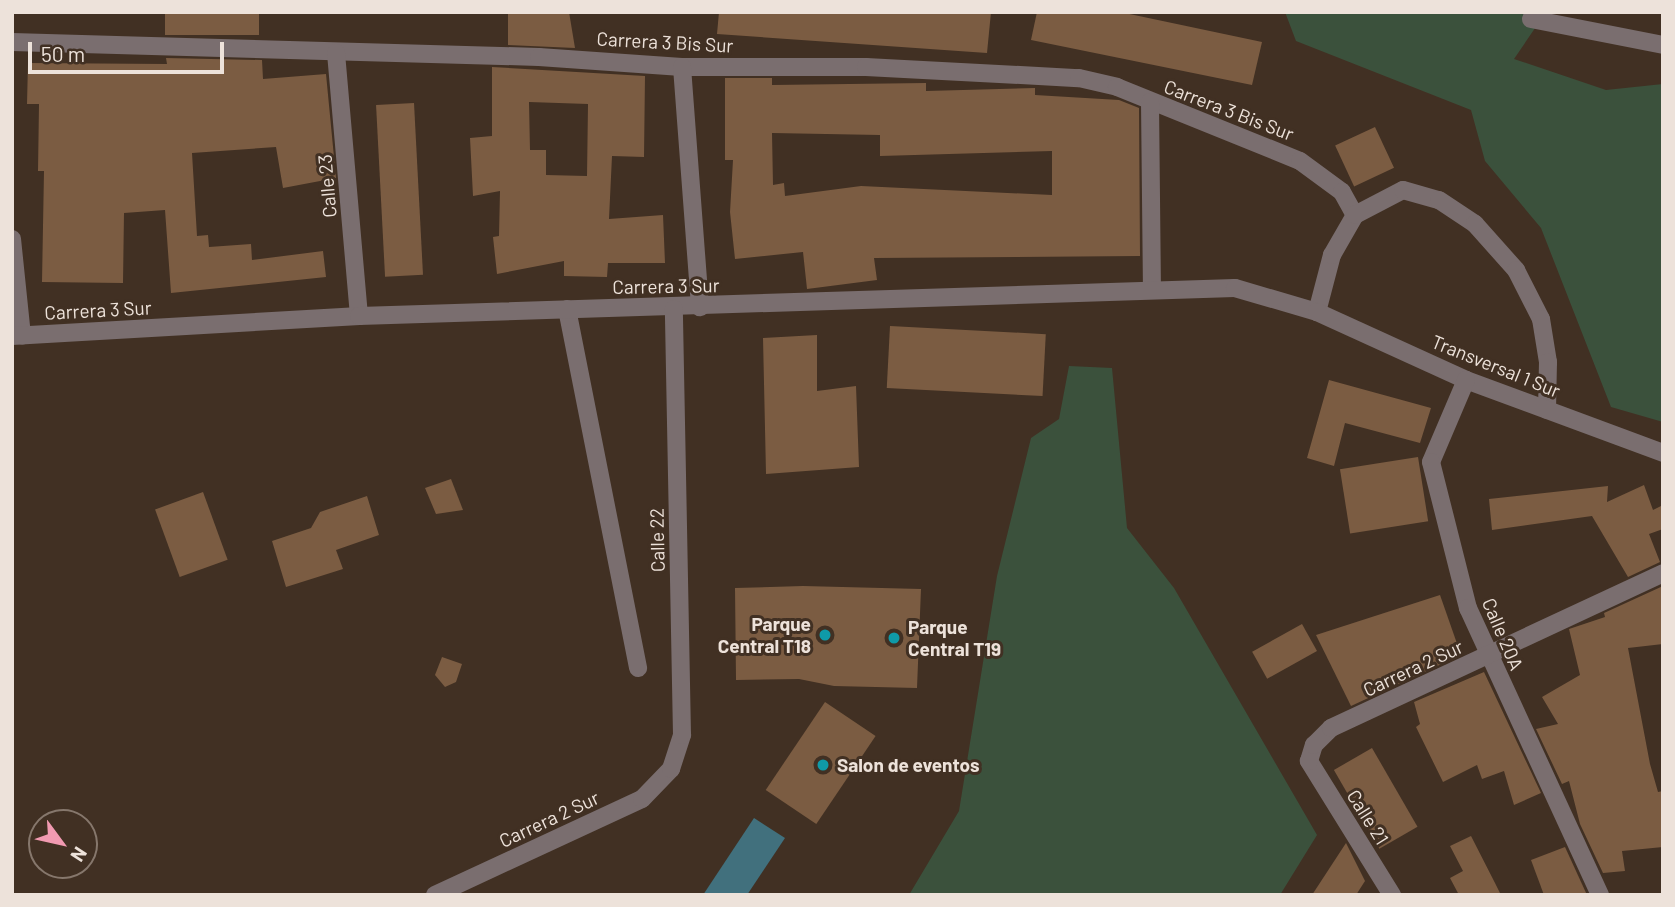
<!DOCTYPE html>
<style>
body{margin:0}
#map{position:relative;width:1675px;height:907px;overflow:hidden;background:#413023;font-family:Barlow,sans-serif}
div>[style]{position:absolute}
[style*='--x']{left:calc(var(--x)*1px);top:calc(var(--y)*1px);width:calc(var(--w)*1px);rotate:calc(var(--a)*1deg)}
.green>*{inset:0;background:#3b513c}
.water>*{inset:0;background:#41707d}
.building>*{inset:0;background:#7b5c42;transform-origin:0 0}
.minor>*{height:18px;margin:-9px;padding:0 9px;transform-origin:9px;border-radius:9px;background:#7a6e6f}
.dots>*{width:19px;height:19px;translate:-50% -50%;box-sizing:border-box;border:4px solid #413023;border-radius:50%}
span{translate:-50% -50%;white-space:nowrap;text-align:center;line-height:1.15;-webkit-text-stroke:6px #413023;paint-order:stroke}
.street-label{font-size:19px;color:#ede2da}
.poi-label{font-size:19px;color:#ede2da;font-weight:700}
.right{translate:-100% -50%;text-align:right}
.left{translate:0 -50%;text-align:left}
.frame{position:absolute;inset:0;border:14px solid #ede2da;pointer-events:none}
.north{position:absolute;left:28px;top:809px;width:70px;height:70px;box-sizing:border-box;background:#413023;border:2px solid #86776c;border-radius:50%;rotate:123deg;font-size:19px;font-weight:700;line-height:28px;text-align:center;color:#ede2da}
.north::after{content:'';display:block;margin:auto;width:24px;height:32px;background:#f19ab1;clip-path:polygon(50% 0,100% 100%,50% 72%,0 100%)}
.scale{position:absolute;left:28px;top:42px;width:196px;height:32px;box-sizing:border-box;border:4px solid #ede2da;border-top:0;padding-left:9px;font-size:21px;line-height:24px;white-space:nowrap;color:#ede2da;-webkit-text-stroke:5px #413023;paint-order:stroke}
</style>
<div id="map">
<div class="green">
<i style="clip-path:polygon(1285px 12px,1546px 12px,1514px 59px,1606px 90px,1663px 84px,1663px 422px,1611px 407px,1541px 228px,1485px 161px,1471px 110px,1296px 41px)"></i>
<i style="clip-path:polygon(1069px 366px,1112px 368px,1127px 528px,1174px 588px,1317px 835px,1280px 895px,909px 895px,959px 811px,997px 576px,1031px 438px,1059px 419px)"></i>
</div>
<div class="water">
<i style="clip-path:polygon(754px 818px,785px 838px,747px 895px,703px 895px)"></i>
</div>
<div class="building">
<i style="left:165px;top:12px;width:94px;height:23px"></i>
<i style="clip-path:polygon(508px 12px,569px 12px,575px 48px,508px 45px)"></i>
<i style="clip-path:polygon(719px 12px,991px 12px,987px 53px,717px 34px)"></i>
<i style="clip-path:polygon(1037px 12px,1120px 12px,1262px 42px,1252px 85px,1031px 40px)"></i>
<i style="clip-path:polygon(166px 58px,262px 60px,263px 79px,326px 74px,336px 178px,283px 188px,276px 147px,192px 153px,197px 236px,208px 235px,209px 247px,251px 244px,252px 260px,323px 251px,326px 277px,171px 293px,165px 210px,124px 213px,123px 283px,42px 282px,44px 171px,38px 171px,39px 104px,27px 104px,28px 63px,167px 64px)"></i>
<i style="clip-path:polygon(evenodd,492px 67px,645px 76px,644px 157px,612px 156px,609px 219px,663px 215px,665px 263px,608px 263px,607px 277px,564px 276px,564px 261px,497px 274px,493px 237px,499px 236px,500px 191px,473px 196px,470px 138px,492px 136px,492px 67px,529px 102px,588px 104px,587px 176px,546px 175px,546px 150px,530px 150px,529px 102px)"></i>
<i style="clip-path:polygon(evenodd,725px 78px,772px 78px,772px 85px,926px 83px,926px 91px,1035px 88px,1035px 95px,1119px 100px,1139px 108px,1140px 256px,874px 258px,877px 280px,807px 289px,803px 252px,735px 259px,730px 212px,733px 160px,725px 160px,725px 78px,772px 133px,880px 135px,880px 156px,1052px 151px,1052px 195px,861px 186px,785px 196px,784px 183px,773px 185px,772px 133px)"></i>
<i style="left:414px;top:103px;width:172px;height:38px;rotate:87deg"></i>
<i style="left:1375px;top:127px;width:45px;height:44px;rotate:65deg"></i>
<i style="left:890px;top:326px;width:156px;height:62px;rotate:3deg"></i>
<i style="clip-path:polygon(817px 335px,817px 391px,856px 386px,859px 467px,766px 474px,763px 338px)"></i>
<i style="clip-path:polygon(1329px 380px,1431px 408px,1420px 443px,1345px 423px,1334px 466px,1307px 458px)"></i>
<i style="left:1418px;top:457px;width:65px;height:79px;rotate:81deg"></i>
<i style="clip-path:polygon(451px 479px,463px 510px,436px 514px,425px 488px)"></i>
<i style="clip-path:polygon(1644px 485px,1653px 510px,1663px 505px,1663px 529px,1649px 534px,1660px 562px,1628px 577px,1592px 516px,1492px 530px,1489px 499px,1608px 486px,1607px 502px)"></i>
<i style="left:203px;top:492px;width:72px;height:51px;rotate:70deg"></i>
<i style="clip-path:polygon(367px 496px,379px 535px,336px 550px,343px 569px,286px 587px,272px 541px,311px 528px,320px 512px)"></i>
<i style="clip-path:polygon(803px 586px,921px 589px,917px 688px,834px 686px,799px 679px,736px 680px,735px 588px)"></i>
<i style="clip-path:polygon(1663px 586px,1663px 644px,1628px 648px,1650px 764px,1658px 792px,1663px 791px,1663px 847px,1622px 851px,1625px 871px,1603px 873px,1580px 824px,1569px 781px,1562px 784px,1536px 729px,1558px 724px,1542px 697px,1580px 675px,1569px 629px,1605px 617px,1604px 613px)"></i>
<i style="clip-path:polygon(1440px 595px,1461px 655px,1351px 706px,1316px 635px)"></i>
<i style="left:1302px;top:624px;width:31px;height:57px;rotate:61deg"></i>
<i style="clip-path:polygon(442px 657px,462px 664px,456px 682px,445px 687px,435px 675px)"></i>
<i style="clip-path:polygon(1484px 672px,1541px 793px,1514px 805px,1504px 771px,1482px 779px,1477px 765px,1443px 782px,1416px 727px,1420px 724px,1414px 702px)"></i>
<i style="left:825px;top:702px;width:61px;height:106px;rotate:34deg"></i>
<i style="left:1372px;top:748px;width:91px;height:44px;rotate:60deg"></i>
<i style="clip-path:polygon(1471px 836px,1495px 883px,1501px 895px,1459px 895px,1450px 878px,1463px 871px,1450px 846px)"></i>
<i style="clip-path:polygon(1346px 843px,1365px 881px,1356px 895px,1312px 895px)"></i>
<i style="clip-path:polygon(1565px 847px,1587px 895px,1544px 895px,1531px 860px)"></i>
</div>
<div class="minor">
<i style="--x:1531;--y:19;--w:135;--a:11.1"></i>
<i style="--x:12;--y:42;--w:527;--a:1.63"></i>
<i style="--x:539;--y:57;--w:143;--a:4"></i>
<i style="--x:682;--y:67;--w:184;--a:0"></i>
<i style="--x:866;--y:67;--w:213;--a:3"></i>
<i style="--x:1079;--y:78;--w:39;--a:13"></i>
<i style="--x:1117;--y:87;--w:197;--a:22"></i>
<i style="--x:1300;--y:161;--w:52;--a:36.4"></i>
<i style="--x:1342;--y:192;--w:26;--a:61"></i>
<i style="--x:336;--y:53;--w:264;--a:85"></i>
<i style="--x:682;--y:67;--w:241;--a:85.7"></i>
<i style="--x:1150;--y:102;--w:187;--a:89.4"></i>
<i style="--x:12;--y:239;--w:97;--a:84.1"></i>
<i style="--x:567;--y:309;--w:366;--a:78.8"></i>
<i style="--x:1317;--y:312;--w:59;--a:-75.3"></i>
<i style="--x:1332;--y:255;--w:46;--a:-60.1"></i>
<i style="--x:1355;--y:215;--w:54;--a:-27.5"></i>
<i style="--x:1403;--y:190;--w:37;--a:16"></i>
<i style="--x:1439;--y:200;--w:43;--a:33.7"></i>
<i style="--x:1475;--y:224;--w:62;--a:48.3"></i>
<i style="--x:1516;--y:270;--w:55;--a:63"></i>
<i style="--x:1541;--y:319;--w:44;--a:80.8"></i>
<i style="--x:1548;--y:362;--w:48;--a:91.2"></i>
<i style="--x:12;--y:336;--w:348;--a:-3.3"></i>
<i style="--x:359;--y:316;--w:876;--a:-1.83"></i>
<i style="--x:1235;--y:288;--w:85;--a:16.3"></i>
<i style="--x:1317;--y:312;--w:164;--a:24.5"></i>
<i style="--x:1466;--y:380;--w:210;--a:20.3"></i>
<i style="--x:1466;--y:380;--w:89;--a:113.1"></i>
<i style="--x:1431;--y:462;--w:151;--a:75.8"></i>
<i style="--x:1468;--y:608;--w:316;--a:65.3"></i>
<i style="--x:435;--y:895;--w:228;--a:-24.9"></i>
<i style="--x:642;--y:799;--w:42;--a:-46"></i>
<i style="--x:671;--y:769;--w:36;--a:-72"></i>
<i style="--x:682;--y:735;--w:426;--a:-91.1"></i>
<i style="--x:1392;--y:895;--w:158;--a:-121.8"></i>
<i style="--x:1309;--y:761;--w:17;--a:-73"></i>
<i style="--x:1314;--y:745;--w:24;--a:-45"></i>
<i style="--x:1331;--y:728;--w:366;--a:-25"></i>
</div>
<div class="dots">
<i style="left:825px;top:635px;background:#0f9aa8"></i>
<i style="left:894px;top:638px;background:#0f9aa8"></i>
<i style="left:823px;top:765px;background:#0f9aa8"></i>
</div>
<div class="street-label">
<span style="left:665px;top:42px;rotate:3deg">Carrera 3 Bis Sur</span>
<span style="left:1229px;top:110px;rotate:21deg">Carrera 3 Bis Sur</span>
<span style="left:327px;top:186px;rotate:-95deg">Calle 23</span>
<span style="left:666px;top:286px;rotate:-1deg">Carrera 3 Sur</span>
<span style="left:98px;top:310px;rotate:-3deg">Carrera 3 Sur</span>
<span style="left:1496px;top:366px;rotate:22deg">Transversal 1 Sur</span>
<span style="left:657px;top:540px;rotate:-91deg">Calle 22</span>
<span style="left:1503px;top:634px;rotate:67deg">Calle 20A</span>
<span style="left:1413px;top:668px;rotate:-25deg">Carrera 2 Sur</span>
<span style="left:1368px;top:817px;rotate:58deg">Calle 21</span>
<span style="left:549px;top:819px;rotate:-25deg">Carrera 2 Sur</span>
</div>
<div class="poi-label">
<span class="right" style="left:811px;top:635px">Parque<br>Central T18</span>
<span class="left" style="left:908px;top:638px">Parque<br>Central T19</span>
<span class="left" style="left:837px;top:765px">Salon de eventos</span>
</div>
<div class="frame"></div>
<div class="north">N</div>
<div class="scale">50 m</div>
</div>
